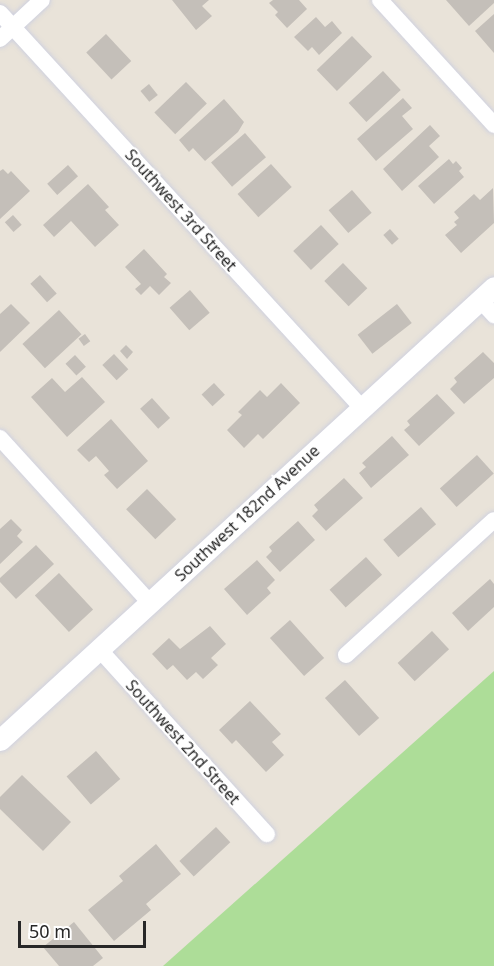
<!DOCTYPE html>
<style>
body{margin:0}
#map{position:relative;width:494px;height:966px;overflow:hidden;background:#e9e3d9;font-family:"Noto Sans",sans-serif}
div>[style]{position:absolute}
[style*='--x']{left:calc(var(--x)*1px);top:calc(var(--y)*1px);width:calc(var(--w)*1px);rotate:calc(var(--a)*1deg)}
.green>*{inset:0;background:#addd98}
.building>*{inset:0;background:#c4bfb9;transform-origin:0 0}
.roads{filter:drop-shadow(0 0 2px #cfd1df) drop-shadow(0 0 2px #cfd1df)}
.minor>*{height:16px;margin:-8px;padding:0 8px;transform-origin:8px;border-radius:8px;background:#fff}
.tertiary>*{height:21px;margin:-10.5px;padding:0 10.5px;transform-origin:10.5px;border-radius:10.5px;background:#fff}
span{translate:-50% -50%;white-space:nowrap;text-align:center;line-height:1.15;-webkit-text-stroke:4.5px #fff;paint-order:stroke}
.street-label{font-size:16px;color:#272727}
.scale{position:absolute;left:18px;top:921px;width:128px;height:27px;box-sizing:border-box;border:3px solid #272727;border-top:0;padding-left:8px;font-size:18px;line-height:21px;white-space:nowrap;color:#272727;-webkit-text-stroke:4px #fff;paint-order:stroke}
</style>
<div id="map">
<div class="green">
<i style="clip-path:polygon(494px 671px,494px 966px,163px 966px)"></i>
</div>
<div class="building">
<i style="clip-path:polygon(172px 0,209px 0,202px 6px,212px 16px,196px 30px)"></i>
<i style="clip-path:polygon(273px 0,299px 0,307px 9px,287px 28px,275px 15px,278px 12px,269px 3px)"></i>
<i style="clip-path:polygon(446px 0,494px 0,494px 3px,469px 26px)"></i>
<i style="clip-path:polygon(494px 14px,494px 53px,475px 31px)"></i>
<i style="clip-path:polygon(316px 17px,325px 27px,332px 21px,342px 33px,319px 55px,312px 47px,308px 51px,294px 37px)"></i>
<i style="left:106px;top:34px;width:37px;height:27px;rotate:47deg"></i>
<i style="left:352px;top:36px;width:29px;height:49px;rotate:46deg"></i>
<i style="left:383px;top:71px;width:26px;height:47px;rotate:47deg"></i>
<i style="left:186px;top:82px;width:30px;height:44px;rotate:46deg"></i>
<i style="left:149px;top:84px;width:14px;height:11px;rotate:51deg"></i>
<i style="clip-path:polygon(403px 98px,412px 108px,402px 116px,413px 129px,376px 161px,357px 139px)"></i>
<i style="clip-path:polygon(224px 99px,244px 122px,238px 132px,205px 161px,193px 148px,189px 152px,179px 140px)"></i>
<i style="clip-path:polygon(430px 125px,440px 136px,429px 146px,439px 157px,402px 191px,383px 169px)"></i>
<i style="left:245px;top:133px;width:32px;height:45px;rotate:49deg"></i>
<i style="clip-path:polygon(449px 159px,453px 164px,456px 161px,462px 168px,459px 171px,464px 177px,434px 204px,418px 186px)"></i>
<i style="left:271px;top:164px;width:31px;height:45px;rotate:48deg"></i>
<i style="left:68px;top:165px;width:15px;height:28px;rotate:48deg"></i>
<i style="clip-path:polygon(3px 169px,8px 174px,11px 171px,30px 191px,0 219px,0 171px)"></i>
<i style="clip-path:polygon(88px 184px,109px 207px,105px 210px,119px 225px,95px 247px,71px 221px,54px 237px,43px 225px)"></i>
<i style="clip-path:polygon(493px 188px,494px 223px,461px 253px,445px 235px,457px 225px,454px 222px,459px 218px,454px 212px,474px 194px,480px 200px)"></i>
<i style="left:352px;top:190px;width:30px;height:31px;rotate:49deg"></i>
<i style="left:13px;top:215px;width:13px;height:11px;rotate:48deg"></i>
<i style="left:321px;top:225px;width:26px;height:38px;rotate:47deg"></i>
<i style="left:390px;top:229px;width:13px;height:9px;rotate:48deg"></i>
<i style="clip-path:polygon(144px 249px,167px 274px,164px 277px,171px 283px,159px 295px,150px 286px,141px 295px,135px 289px,141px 284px,125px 267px)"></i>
<i style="left:343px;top:263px;width:35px;height:26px;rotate:46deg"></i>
<i style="left:40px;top:275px;width:25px;height:13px;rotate:48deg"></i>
<i style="left:190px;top:290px;width:30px;height:27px;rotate:49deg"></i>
<i style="clip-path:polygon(11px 304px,30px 323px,0 352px,0 314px)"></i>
<i style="left:397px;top:304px;width:24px;height:50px;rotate:52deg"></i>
<i style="left:59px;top:310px;width:33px;height:50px;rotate:47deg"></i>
<i style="left:85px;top:334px;width:9px;height:8px;rotate:54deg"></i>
<i style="clip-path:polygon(126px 345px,133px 352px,127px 359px,120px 351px)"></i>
<i style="clip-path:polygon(483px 352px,494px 363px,494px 378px,464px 404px,450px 389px,457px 382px,454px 378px)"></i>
<i style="left:114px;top:354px;width:21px;height:16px;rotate:47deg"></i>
<i style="left:75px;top:355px;width:16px;height:13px;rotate:47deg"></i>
<i style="clip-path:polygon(82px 377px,105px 402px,67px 437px,31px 397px,52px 378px,65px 392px)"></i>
<i style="left:214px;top:383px;width:16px;height:17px;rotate:47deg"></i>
<i style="clip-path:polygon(281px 383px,300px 403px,263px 439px,258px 434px,244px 448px,227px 430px,242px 415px,238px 412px,260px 390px,267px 397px)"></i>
<i style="clip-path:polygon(437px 394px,455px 413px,419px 446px,404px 430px,410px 425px,407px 421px)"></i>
<i style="left:152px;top:398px;width:27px;height:16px;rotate:48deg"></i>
<i style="clip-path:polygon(111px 419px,148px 461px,117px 489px,104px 475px,109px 471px,96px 456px,89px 462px,77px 450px)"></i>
<i style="clip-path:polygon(392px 436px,409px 455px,371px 488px,359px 473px,366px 467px,362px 463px)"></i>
<i style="left:477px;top:455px;width:25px;height:50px;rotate:48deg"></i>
<i style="clip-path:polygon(344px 478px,363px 498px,326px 531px,312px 516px,318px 510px,314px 505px)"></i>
<i style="left:147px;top:489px;width:42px;height:29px;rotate:46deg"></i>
<i style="left:421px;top:507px;width:23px;height:50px;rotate:49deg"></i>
<i style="clip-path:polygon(11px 519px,22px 530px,17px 536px,23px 542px,0 564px,0 529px)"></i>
<i style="clip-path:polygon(298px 521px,315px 540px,280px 572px,266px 557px,272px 551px,269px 547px)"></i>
<i style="clip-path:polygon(36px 545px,54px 564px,16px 599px,0 582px,0 578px)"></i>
<i style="left:366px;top:557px;width:24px;height:49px;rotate:48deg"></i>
<i style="clip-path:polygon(257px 560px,275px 580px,267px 588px,271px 593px,247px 615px,224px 589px)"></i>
<i style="left:59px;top:573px;width:50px;height:33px;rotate:47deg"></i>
<i style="clip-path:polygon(490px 579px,494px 584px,494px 607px,468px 631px,452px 613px)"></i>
<i style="left:290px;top:620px;width:51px;height:27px;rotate:48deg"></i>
<i style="clip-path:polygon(210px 626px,226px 644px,211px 658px,218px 665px,203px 679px,196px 672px,187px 680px,173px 665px,167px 670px,152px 654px,169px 638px,180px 649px)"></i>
<i style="left:432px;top:631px;width:25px;height:47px;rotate:47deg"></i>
<i style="left:345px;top:680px;width:51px;height:27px;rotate:48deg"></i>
<i style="clip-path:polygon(250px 701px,281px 734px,272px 742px,284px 755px,266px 772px,236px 740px,232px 744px,219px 730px)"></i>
<i style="left:96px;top:751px;width:37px;height:39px;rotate:49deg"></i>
<i style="clip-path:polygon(22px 775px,71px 822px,43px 851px,0 809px,0 797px)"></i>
<i style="left:216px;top:827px;width:21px;height:50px;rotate:47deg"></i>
<i style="clip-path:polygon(156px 844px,181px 874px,146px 904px,151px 910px,114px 941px,88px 910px,123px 881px,119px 876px)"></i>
<i style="clip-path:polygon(74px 922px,103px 958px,93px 966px,59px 966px,43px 947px)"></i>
</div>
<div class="roads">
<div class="minor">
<i style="--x:380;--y:0;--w:169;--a:47.6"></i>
<i style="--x:0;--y:13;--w:536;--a:47.5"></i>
<i style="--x:0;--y:39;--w:57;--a:-42.9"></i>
<i style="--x:480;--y:300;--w:21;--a:47"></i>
<i style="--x:0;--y:438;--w:223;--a:47.7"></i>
<i style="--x:99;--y:649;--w:250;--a:47.8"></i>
<i style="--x:346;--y:655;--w:200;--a:-42.4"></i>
</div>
<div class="tertiary">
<i style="--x:0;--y:740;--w:670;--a:-42.52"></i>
</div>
</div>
<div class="street-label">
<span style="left:181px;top:210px;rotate:48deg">Southwest 3rd Street</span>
<span style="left:247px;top:513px;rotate:-43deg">Southwest 182nd Avenue</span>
<span style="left:183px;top:742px;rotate:48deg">Southwest 2nd Street</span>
</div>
<div class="scale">50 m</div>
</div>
